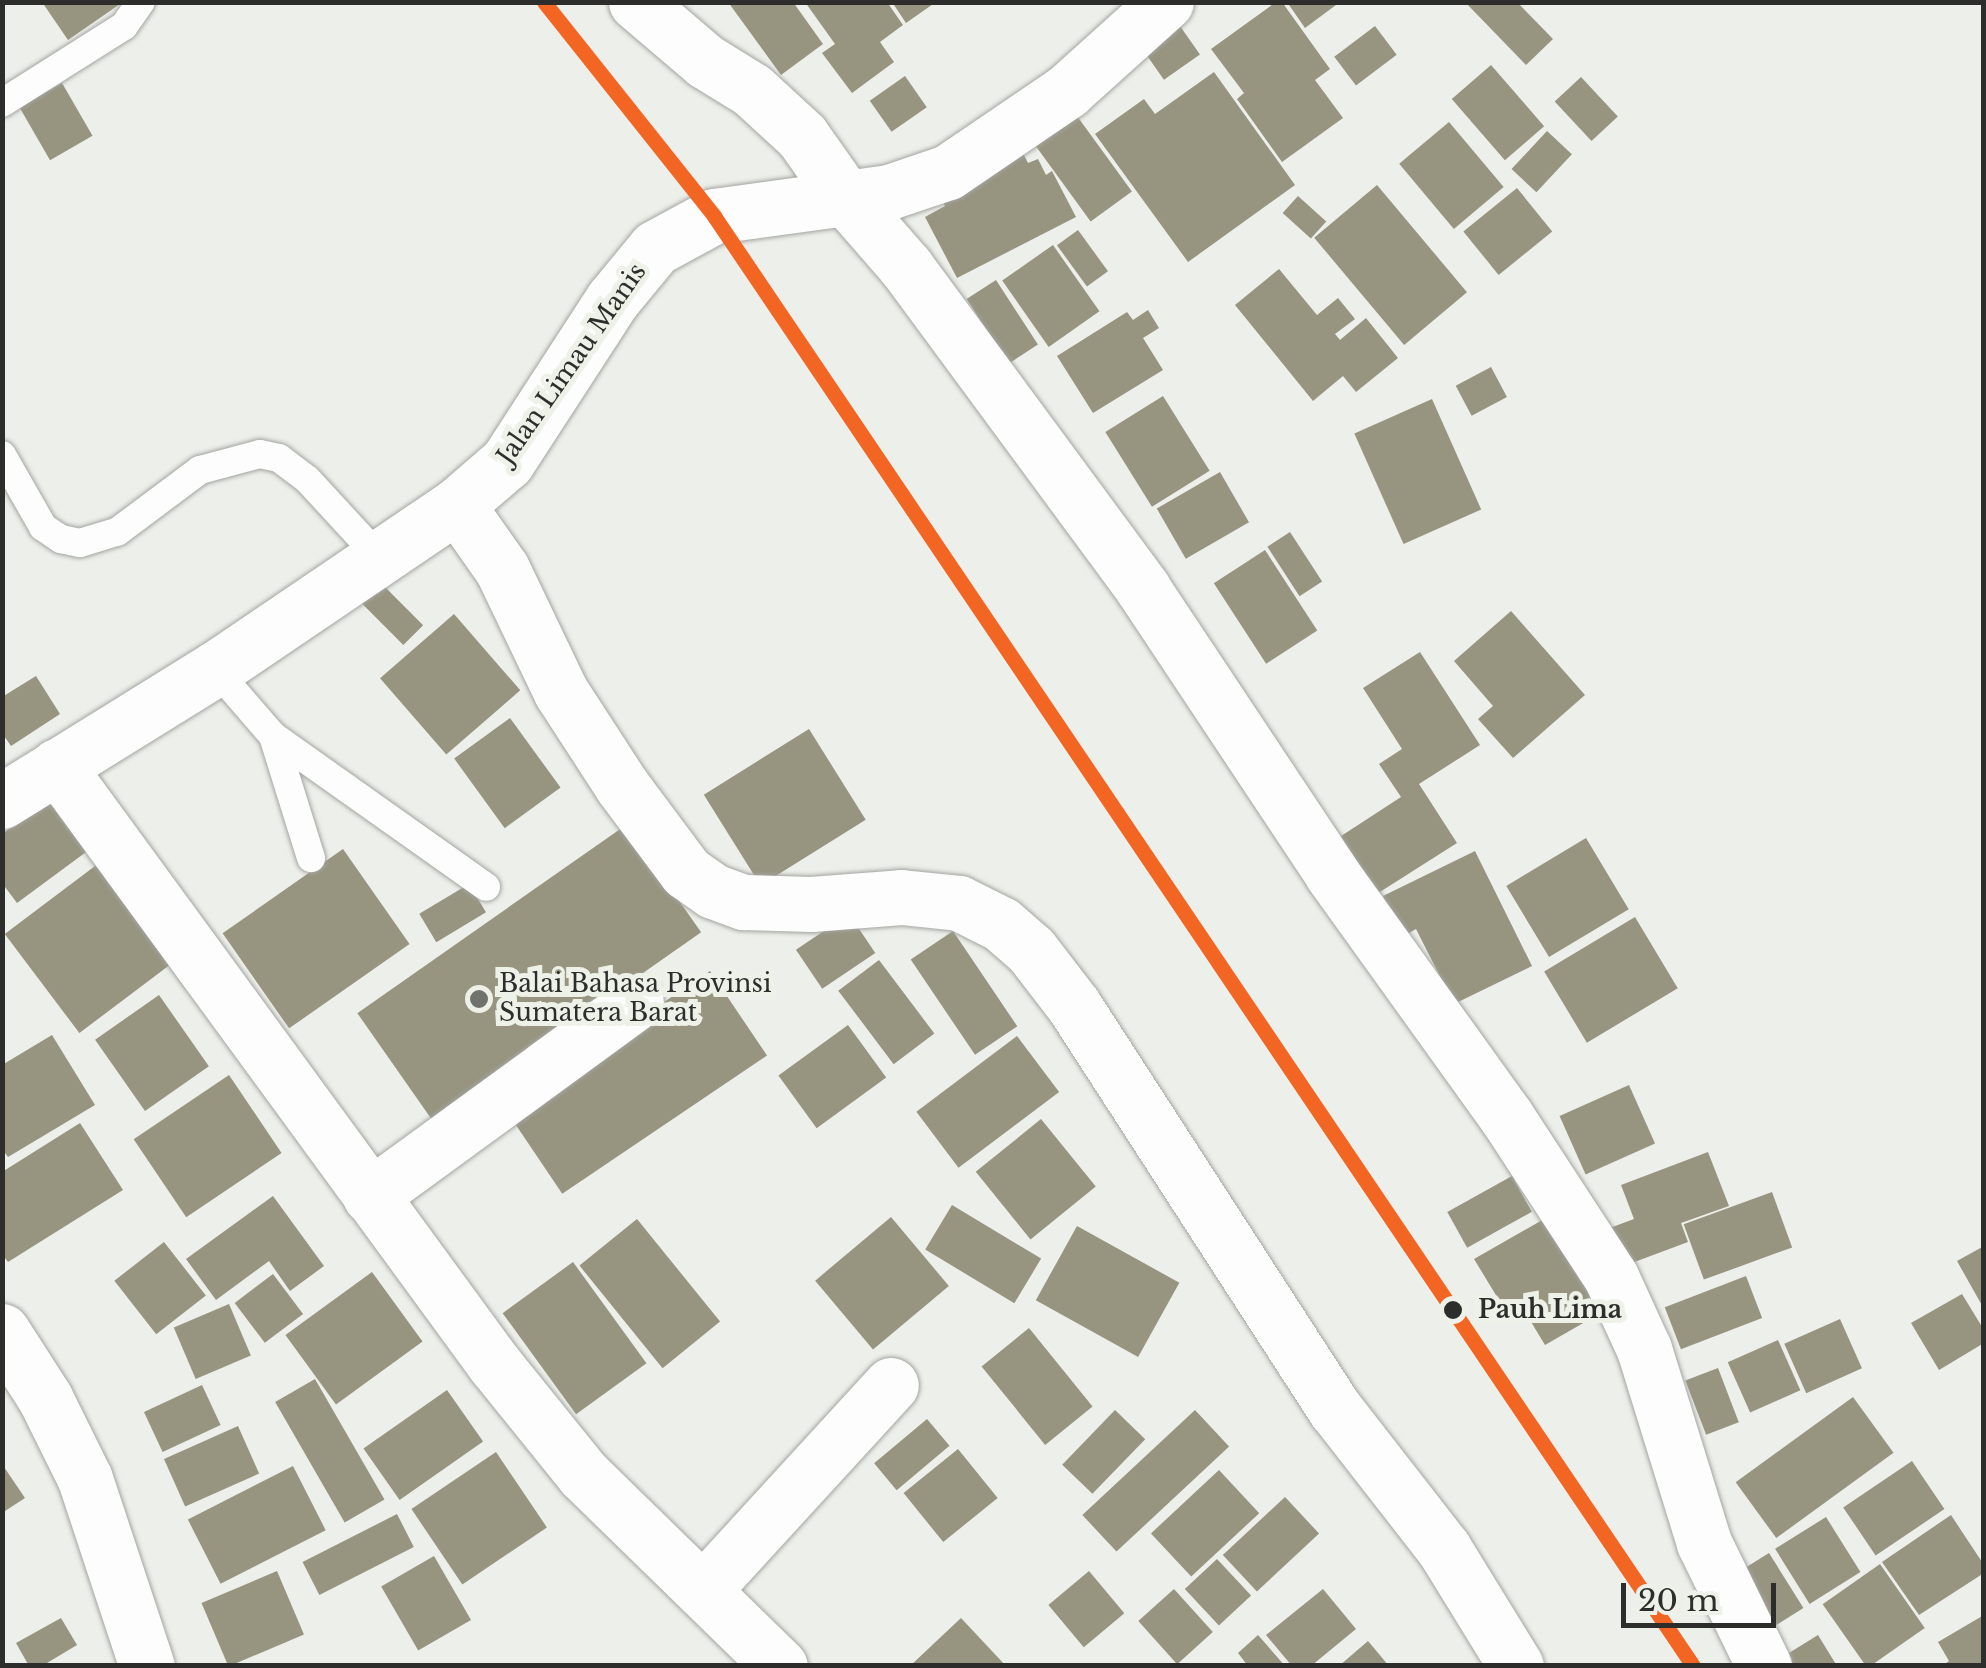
<!DOCTYPE html>
<style>
body{margin:0}
#map{position:relative;width:1986px;height:1668px;overflow:hidden;background:#edefea;font-family:"Libre Baskerville",serif}
div>[style]{position:absolute}
[style*='--x']{left:calc(var(--x)*1px);top:calc(var(--y)*1px);width:calc(var(--w)*1px);rotate:calc(var(--a)*1deg)}
.building>*{inset:0;background:#97947f;transform-origin:0 0}
.roads{filter:drop-shadow(0 0 2px #a3a5a1) drop-shadow(0 0 2px #a3a5a1)}
.service>*{height:28px;margin:-14px;padding:0 14px;transform-origin:14px;border-radius:14px;background:#fcfdfc}
.minor>*{height:55px;margin:-27.5px;padding:0 27.5px;transform-origin:27.5px;border-radius:27.5px;background:#fcfdfc}
.tertiary>*{height:55px;margin:-27.5px;padding:0 27.5px;transform-origin:27.5px;border-radius:27.5px;background:#fcfdfc}
.rail-1>*{height:15px;margin:-7.5px;padding:0 7.5px;transform-origin:7.5px;border-radius:7.5px;background:#f26522}
.dots>*{width:28px;height:28px;translate:-50% -50%;box-sizing:border-box;border:5px solid #edf1e8;border-radius:50%}
span{translate:-50% -50%;white-space:nowrap;text-align:center;line-height:1.15;-webkit-text-stroke:10px #edf1e8;paint-order:stroke}
.street-label{font-size:25px;color:#2d2e2b}
.poi-label{font-size:25px;color:#2d2e2b}
.left{translate:0 -50%;text-align:left}
.stop-label{font-size:25px;color:#2d2e2b;font-weight:700}
.frame{position:absolute;inset:0;border:5px solid #2d2e2b;pointer-events:none}
.scale{position:absolute;left:1621px;top:1583px;width:155px;height:45px;box-sizing:border-box;border:5px solid #2d2e2b;border-top:0;padding-left:12px;font-size:30px;line-height:35px;white-space:nowrap;color:#2d2e2b;-webkit-text-stroke:8px #edf1e8;paint-order:stroke}
</style>
<div id="map">
<div class="building">
<i style="clip-path:polygon(42px 2px,123px 2px,68px 40px)"></i>
<i style="clip-path:polygon(728px 2px,793px 2px,823px 44px,781px 75px)"></i>
<i style="clip-path:polygon(805px 2px,887px 2px,903px 25px,880px 42px,894px 62px,852px 93px,822px 53px,835px 44px)"></i>
<i style="clip-path:polygon(892px 2px,936px 2px,906px 23px)"></i>
<i style="clip-path:polygon(1276px 2px,1282px 2px,1330px 69px,1315px 80px,1343px 118px,1282px 162px,1237px 99px,1244px 93px,1211px 49px)"></i>
<i style="clip-path:polygon(1287px 2px,1340px 2px,1305px 28px)"></i>
<i style="clip-path:polygon(1465px 2px,1517px 2px,1553px 39px,1526px 65px)"></i>
<i style="left:1173px;top:16px;width:47px;height:44px;rotate:55deg"></i>
<i style="left:1375px;top:26px;width:36px;height:51px;rotate:53deg"></i>
<i style="left:1491px;top:65px;width:81px;height:52px;rotate:49deg"></i>
<i style="clip-path:polygon(1214px 72px,1295px 185px,1188px 262px,1095px 134px,1144px 99px,1155px 114px)"></i>
<i style="left:905px;top:76px;width:38px;height:43px;rotate:55deg"></i>
<i style="left:1581px;top:77px;width:54px;height:36px;rotate:47deg"></i>
<i style="left:62px;top:83px;width:61px;height:49px;rotate:60deg"></i>
<i style="left:1069px;top:105px;width:107px;height:51px;rotate:54deg"></i>
<i style="left:1449px;top:122px;width:85px;height:65px;rotate:50deg"></i>
<i style="left:1547px;top:131px;width:34px;height:52px;rotate:43deg"></i>
<i style="clip-path:polygon(1019px 145px,1028px 163px,1038px 159px,1046px 175px,1052px 171px,1076px 217px,957px 278px,925px 217px,945px 206px,936px 188px)"></i>
<i style="left:1377px;top:185px;width:140px;height:82px;rotate:50deg"></i>
<i style="left:1517px;top:188px;width:56px;height:69px;rotate:51deg"></i>
<i style="left:1298px;top:196px;width:38px;height:23px;rotate:42deg"></i>
<i style="left:1078px;top:230px;width:51px;height:26px;rotate:54deg"></i>
<i style="left:1053px;top:245px;width:81px;height:62px;rotate:55deg"></i>
<i style="clip-path:polygon(1279px 269px,1317px 315px,1338px 298px,1355px 319px,1335px 334px,1340px 340px,1366px 318px,1398px 358px,1356px 392px,1343px 376px,1313px 401px,1235px 305px)"></i>
<i style="left:996px;top:280px;width:77px;height:35px;rotate:57deg"></i>
<i style="clip-path:polygon(1148px 310px,1159px 328px,1143px 338px,1163px 370px,1093px 413px,1057px 356px,1127px 312px,1133px 320px)"></i>
<i style="left:1491px;top:367px;width:34px;height:40px;rotate:62deg"></i>
<i style="left:1163px;top:396px;width:88px;height:68px;rotate:58deg"></i>
<i style="left:1432px;top:399px;width:121px;height:85px;rotate:66deg"></i>
<i style="left:1220px;top:472px;width:58px;height:73px;rotate:60deg"></i>
<i style="left:1290px;top:532px;width:59px;height:27px;rotate:57deg"></i>
<i style="left:1265px;top:550px;width:96px;height:61px;rotate:57deg"></i>
<i style="left:380px;top:582px;width:61px;height:28px;rotate:45deg"></i>
<i style="clip-path:polygon(1511px 611px,1585px 695px,1513px 758px,1478px 719px,1493px 706px,1454px 661px)"></i>
<i style="left:454px;top:614px;width:101px;height:98px;rotate:49deg"></i>
<i style="clip-path:polygon(1420px 652px,1480px 745px,1419px 784px,1457px 843px,1372px 897px,1335px 840px,1401px 797px,1379px 764px,1402px 749px,1363px 688px)"></i>
<i style="clip-path:polygon(36px 676px,60px 714px,11px 746px,2px 733px,2px 697px)"></i>
<i style="left:510px;top:718px;width:86px;height:69px;rotate:54deg"></i>
<i style="left:809px;top:729px;width:107px;height:124px;rotate:58deg"></i>
<i style="clip-path:polygon(63px 790px,101px 841px,17px 903px,2px 883px,2px 834px)"></i>
<i style="left:626px;top:825px;width:131px;height:328px;rotate:55deg"></i>
<i style="left:1586px;top:838px;width:83px;height:93px;rotate:59deg"></i>
<i style="left:343px;top:849px;width:116px;height:147px;rotate:55deg"></i>
<i style="clip-path:polygon(1475px 851px,1532px 966px,1454px 1004px,1416px 929px,1402px 937px,1383px 896px)"></i>
<i style="left:99px;top:863px;width:124px;height:118px;rotate:53deg"></i>
<i style="left:469px;top:884px;width:33px;height:58px;rotate:59deg"></i>
<i style="left:849px;top:914px;width:47px;height:64px;rotate:56deg"></i>
<i style="left:1635px;top:917px;width:83px;height:106px;rotate:59deg"></i>
<i style="left:953px;top:931px;width:115px;height:51px;rotate:56deg"></i>
<i style="left:879px;top:960px;width:92px;height:51px;rotate:53deg"></i>
<i style="left:710px;top:971px;width:102px;height:247px;rotate:56deg"></i>
<i style="left:159px;top:995px;width:87px;height:78px;rotate:55deg"></i>
<i style="left:848px;top:1025px;width:65px;height:86px;rotate:54deg"></i>
<i style="clip-path:polygon(52px 1035px,95px 1105px,8px 1157px,2px 1149px,2px 1065px)"></i>
<i style="left:1017px;top:1036px;width:70px;height:126px;rotate:53deg"></i>
<i style="left:229px;top:1075px;width:94px;height:115px;rotate:56deg"></i>
<i style="left:1629px;top:1085px;width:64px;height:76px;rotate:66deg"></i>
<i style="left:1041px;top:1119px;width:87px;height:84px;rotate:51deg"></i>
<i style="clip-path:polygon(80px 1123px,123px 1190px,8px 1262px,2px 1254px,2px 1172px)"></i>
<i style="clip-path:polygon(1708px 1152px,1729px 1206px,1681px 1223px,1688px 1242px,1613px 1270px,1599px 1232px,1634px 1219px,1621px 1185px)"></i>
<i style="left:1512px;top:1176px;width:41px;height:74px;rotate:61deg"></i>
<i style="left:1772px;top:1192px;width:59px;height:94px;rotate:70deg"></i>
<i style="clip-path:polygon(273px 1196px,324px 1266px,290px 1291px,269px 1261px,216px 1300px,186px 1259px)"></i>
<i style="left:952px;top:1205px;width:104px;height:52px;rotate:31deg"></i>
<i style="clip-path:polygon(1551px 1215px,1606px 1310px,1545px 1345px,1519px 1302px,1505px 1310px,1474px 1259px)"></i>
<i style="left:891px;top:1217px;width:90px;height:99px;rotate:50deg"></i>
<i style="left:637px;top:1219px;width:132px;height:74px;rotate:51deg"></i>
<i style="left:1077px;top:1226px;width:117px;height:85px;rotate:29deg"></i>
<i style="left:164px;top:1242px;width:68px;height:63px;rotate:52deg"></i>
<i style="clip-path:polygon(1984px 1246px,1984px 1309px,1957px 1261px)"></i>
<i style="left:573px;top:1262px;width:125px;height:87px;rotate:54deg"></i>
<i style="left:372px;top:1272px;width:86px;height:107px;rotate:54deg"></i>
<i style="left:273px;top:1274px;width:50px;height:48px;rotate:53deg"></i>
<i style="left:1746px;top:1276px;width:45px;height:87px;rotate:69deg"></i>
<i style="clip-path:polygon(1962px 1294px,1984px 1330px,1984px 1343px,1939px 1370px,1911px 1323px)"></i>
<i style="left:229px;top:1304px;width:56px;height:60px;rotate:67deg"></i>
<i style="left:1840px;top:1319px;width:54px;height:61px;rotate:66deg"></i>
<i style="left:1029px;top:1328px;width:101px;height:61px;rotate:51deg"></i>
<i style="left:1778px;top:1340px;width:55px;height:55px;rotate:66deg"></i>
<i style="left:1718px;top:1368px;width:58px;height:35px;rotate:69deg"></i>
<i style="left:315px;top:1379px;width:139px;height:46px;rotate:60deg"></i>
<i style="left:202px;top:1385px;width:44px;height:64px;rotate:65deg"></i>
<i style="left:447px;top:1390px;width:63px;height:102px;rotate:55deg"></i>
<i style="left:1853px;top:1397px;width:69px;height:145px;rotate:54deg"></i>
<i style="left:1115px;top:1410px;width:42px;height:76px;rotate:44deg"></i>
<i style="left:1195px;top:1410px;width:50px;height:154px;rotate:47deg"></i>
<i style="left:927px;top:1419px;width:35px;height:69px;rotate:50deg"></i>
<i style="left:238px;top:1426px;width:52px;height:81px;rotate:66deg"></i>
<i style="left:958px;top:1449px;width:63px;height:70px;rotate:51deg"></i>
<i style="left:496px;top:1452px;width:91px;height:102px;rotate:56deg"></i>
<i style="left:1912px;top:1461px;width:58px;height:83px;rotate:56deg"></i>
<i style="clip-path:polygon(2px 1464px,25px 1498px,2px 1513px)"></i>
<i style="left:293px;top:1466px;width:72px;height:118px;rotate:63deg"></i>
<i style="left:1219px;top:1470px;width:59px;height:93px;rotate:47deg"></i>
<i style="left:1285px;top:1497px;width:50px;height:85px;rotate:47deg"></i>
<i style="left:397px;top:1514px;width:37px;height:106px;rotate:63deg"></i>
<i style="clip-path:polygon(1951px 1515px,1984px 1565px,1984px 1573px,1919px 1615px,1882px 1562px)"></i>
<i style="left:1826px;top:1517px;width:65px;height:60px;rotate:58deg"></i>
<i style="left:1769px;top:1553px;width:65px;height:45px;rotate:58deg"></i>
<i style="left:434px;top:1556px;width:74px;height:61px;rotate:60deg"></i>
<i style="left:1217px;top:1559px;width:50px;height:44px;rotate:47deg"></i>
<i style="left:1880px;top:1564px;width:78px;height:70px;rotate:55deg"></i>
<i style="left:277px;top:1571px;width:69px;height:82px;rotate:67deg"></i>
<i style="left:1089px;top:1571px;width:55px;height:53px;rotate:50deg"></i>
<i style="left:1174px;top:1589px;width:58px;height:48px;rotate:48deg"></i>
<i style="clip-path:polygon(1323px 1589px,1356px 1629px,1311px 1666px,1292px 1666px,1266px 1635px)"></i>
<i style="clip-path:polygon(1984px 1615px,1984px 1666px,1942px 1666px,1949px 1661px,1938px 1642px)"></i>
<i style="clip-path:polygon(61px 1618px,77px 1645px,42px 1666px,29px 1666px,16px 1643px)"></i>
<i style="clip-path:polygon(961px 1618px,1006px 1666px,910px 1666px)"></i>
<i style="clip-path:polygon(1258px 1635px,1285px 1666px,1248px 1666px,1238px 1653px)"></i>
<i style="clip-path:polygon(1818px 1635px,1837px 1666px,1779px 1666px,1776px 1661px)"></i>
<i style="clip-path:polygon(1368px 1641px,1389px 1666px,1339px 1666px)"></i>
</div>
<div class="roads">
<div class="service">
<i style="--x:2;--y:103;--w:144;--a:-32.3"></i>
<i style="--x:124;--y:26;--w:29;--a:-55"></i>
<i style="--x:2;--y:455;--w:83;--a:60.3"></i>
<i style="--x:43;--y:527;--w:22;--a:34"></i>
<i style="--x:61;--y:539;--w:19;--a:12"></i>
<i style="--x:80;--y:543;--w:39;--a:-17"></i>
<i style="--x:117;--y:532;--w:104;--a:-36.8"></i>
<i style="--x:200;--y:470;--w:62;--a:-14.9"></i>
<i style="--x:260;--y:454;--w:19;--a:12"></i>
<i style="--x:279;--y:458;--w:35;--a:37"></i>
<i style="--x:307;--y:479;--w:103;--a:47.4"></i>
<i style="--x:215;--y:669;--w:89;--a:49.1"></i>
<i style="--x:273;--y:736;--w:261;--a:35.3"></i>
<i style="--x:273;--y:736;--w:128;--a:72.7"></i>
</div>
<div class="minor">
<i style="--x:636;--y:2;--w:91;--a:40.5"></i>
<i style="--x:705;--y:61;--w:55;--a:31.7"></i>
<i style="--x:752;--y:90;--w:68;--a:42.6"></i>
<i style="--x:802;--y:136;--w:75;--a:54.8"></i>
<i style="--x:845;--y:197;--w:93;--a:48.9"></i>
<i style="--x:906;--y:267;--w:400;--a:53.6"></i>
<i style="--x:1143;--y:589;--w:342;--a:56.4"></i>
<i style="--x:1332;--y:874;--w:298;--a:54.3"></i>
<i style="--x:1506;--y:1116;--w:192;--a:56.9"></i>
<i style="--x:1611;--y:1277;--w:79;--a:65.4"></i>
<i style="--x:1644;--y:1349;--w:203;--a:72.8"></i>
<i style="--x:1704;--y:1543;--w:137;--a:64"></i>
<i style="--x:457;--y:505;--w:78;--a:54.9"></i>
<i style="--x:502;--y:569;--w:136;--a:64.4"></i>
<i style="--x:561;--y:692;--w:112;--a:57"></i>
<i style="--x:622;--y:786;--w:107;--a:53.3"></i>
<i style="--x:686;--y:872;--w:33;--a:35"></i>
<i style="--x:713;--y:891;--w:33;--a:20"></i>
<i style="--x:744;--y:902;--w:67;--a:1.7"></i>
<i style="--x:811;--y:904;--w:90;--a:-4.4"></i>
<i style="--x:901;--y:897;--w:58;--a:5.9"></i>
<i style="--x:959;--y:903;--w:47;--a:26.6"></i>
<i style="--x:1001;--y:924;--w:40;--a:41"></i>
<i style="--x:1031;--y:950;--w:71;--a:52.5"></i>
<i style="--x:1074;--y:1006;--w:480;--a:57.1"></i>
<i style="--x:1335;--y:1409;--w:177;--a:52.1"></i>
<i style="--x:1444;--y:1549;--w:137;--a:58.4"></i>
<i style="--x:57;--y:766;--w:742;--a:53.83"></i>
<i style="--x:495;--y:1365;--w:140;--a:51.1"></i>
<i style="--x:583;--y:1474;--w:275;--a:44.3"></i>
<i style="--x:370;--y:1196;--w:329;--a:-36.1"></i>
<i style="--x:703;--y:1590;--w:278;--a:-47.5"></i>
</div>
<div class="tertiary">
<i style="--x:2;--y:801;--w:251;--a:-31.8"></i>
<i style="--x:215;--y:669;--w:292;--a:-34.1"></i>
<i style="--x:457;--y:505;--w:66;--a:-40.7"></i>
<i style="--x:507;--y:462;--w:194;--a:-57"></i>
<i style="--x:613;--y:299;--w:66;--a:-50.5"></i>
<i style="--x:655;--y:248;--w:67;--a:-28.5"></i>
<i style="--x:714;--y:216;--w:177;--a:-7.8"></i>
<i style="--x:889;--y:192;--w:62;--a:-18.7"></i>
<i style="--x:948;--y:172;--w:144;--a:-34.2"></i>
<i style="--x:1067;--y:91;--w:133;--a:-42"></i>
<i style="--x:2;--y:1331;--w:80;--a:57.3"></i>
<i style="--x:45;--y:1398;--w:90;--a:63.7"></i>
<i style="--x:85;--y:1479;--w:197;--a:71.7"></i>
</div>
</div>
<div class="rail-1">
<i style="--x:544;--y:2;--w:273;--a:51.5"></i>
<i style="--x:714;--y:216;--w:1750;--a:55.97"></i>
</div>
<div class="dots">
<i style="left:479px;top:999px;background:#70726e"></i>
<i style="left:1453px;top:1310px;background:#2d2e2b"></i>
</div>
<div class="street-label">
<span style="left:572px;top:364px;rotate:-55deg">Jalan Limau Manis</span>
</div>
<div class="poi-label">
<span class="left" style="left:499px;top:999px">Balai Bahasa Provinsi<br>Sumatera Barat</span>
</div>
<div class="stop-label">
<span class="left" style="left:1478px;top:1310px">Pauh Lima</span>
</div>
<div class="frame"></div>
<div class="scale">20 m</div>
</div>
